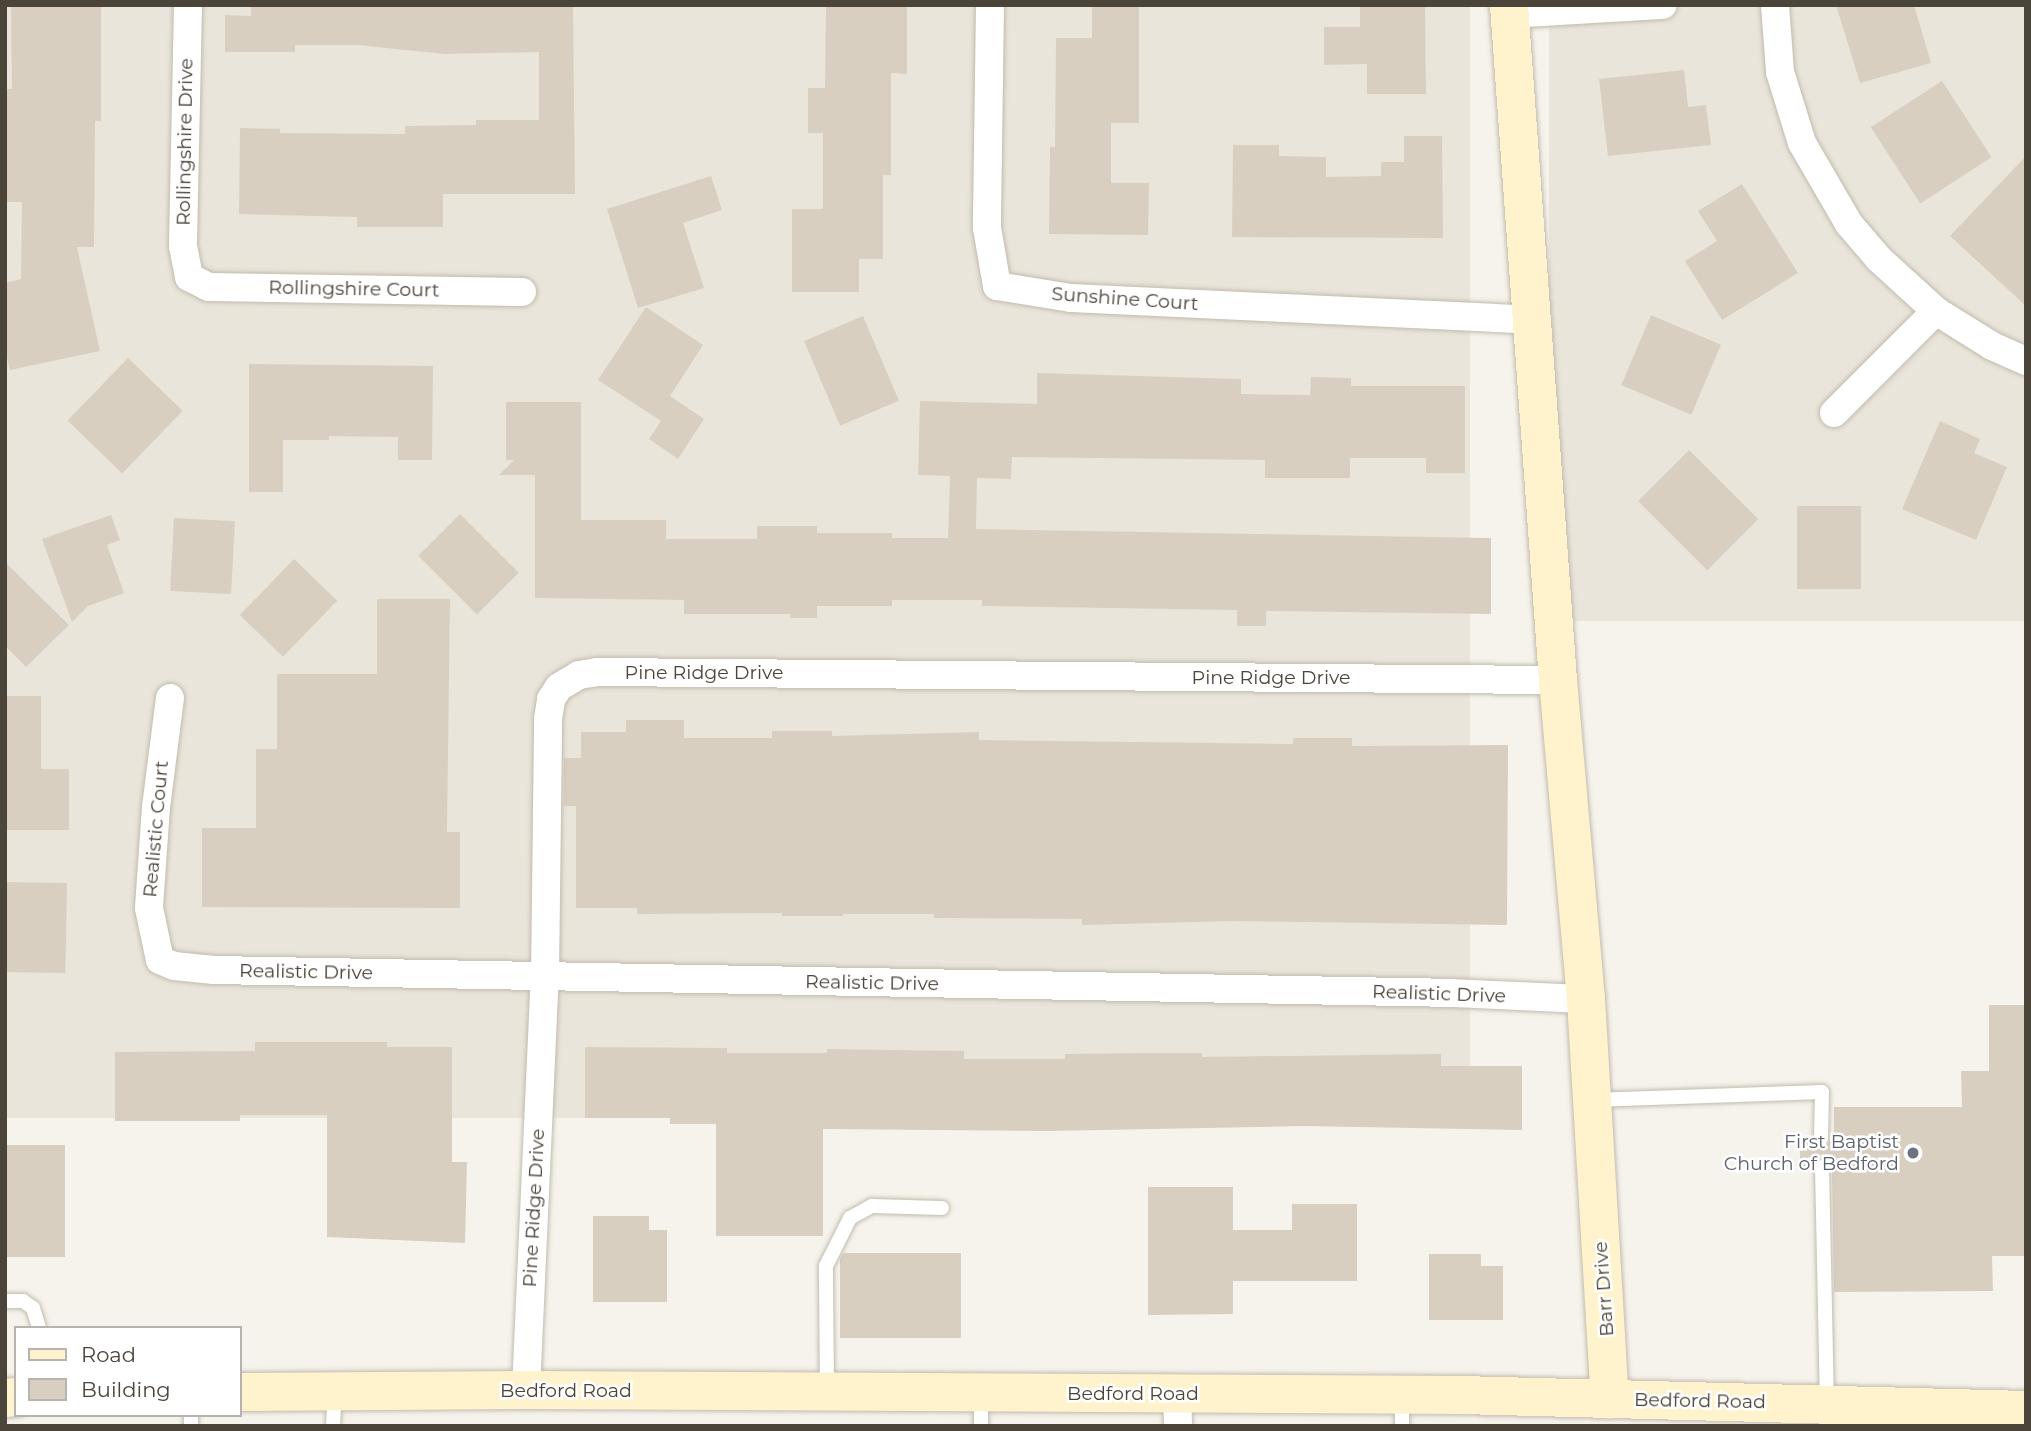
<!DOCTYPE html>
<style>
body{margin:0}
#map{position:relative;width:2031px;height:1431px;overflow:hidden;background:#f6f3ec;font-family:Montserrat,sans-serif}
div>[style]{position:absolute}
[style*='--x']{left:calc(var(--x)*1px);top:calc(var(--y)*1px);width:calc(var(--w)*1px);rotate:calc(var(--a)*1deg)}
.residential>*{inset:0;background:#eae5da;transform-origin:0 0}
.building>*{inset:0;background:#d8cfc1;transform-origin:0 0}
.roads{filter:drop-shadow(0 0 2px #c2bbae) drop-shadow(0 0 2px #c2bbae)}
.lane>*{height:14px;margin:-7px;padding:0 7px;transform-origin:7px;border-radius:7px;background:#fff}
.street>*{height:28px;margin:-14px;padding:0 14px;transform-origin:14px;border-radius:14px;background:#fff}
.secondary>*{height:38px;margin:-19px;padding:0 19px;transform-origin:19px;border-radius:19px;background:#fff3cd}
.dots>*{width:19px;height:19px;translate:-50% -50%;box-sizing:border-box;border:4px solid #fff;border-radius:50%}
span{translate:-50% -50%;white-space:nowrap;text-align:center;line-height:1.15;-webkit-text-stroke:5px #fff;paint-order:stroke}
.street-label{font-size:19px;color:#4b4439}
.worship-label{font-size:19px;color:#5b616d}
.right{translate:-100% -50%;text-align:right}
.frame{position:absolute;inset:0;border:7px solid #4b4439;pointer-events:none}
.legend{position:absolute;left:14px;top:1326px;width:228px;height:91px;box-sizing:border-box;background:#fff;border:2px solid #b7b4b0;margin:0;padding:9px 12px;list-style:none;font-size:21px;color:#4b4439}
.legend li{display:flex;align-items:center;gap:14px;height:35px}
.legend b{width:35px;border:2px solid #b7b4b0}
</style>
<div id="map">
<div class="residential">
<i style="left:5px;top:5px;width:1465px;height:1113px"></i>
<i style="left:1549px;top:5px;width:477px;height:616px"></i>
</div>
<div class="building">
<i style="clip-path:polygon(11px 5px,101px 5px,101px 121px,95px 121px,94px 247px,77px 247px,100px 351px,10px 370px,5px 349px,5px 283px,21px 279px,22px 202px,5px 202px,6px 89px,12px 89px)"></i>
<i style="clip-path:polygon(251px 5px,573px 5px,575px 194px,443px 194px,443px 227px,357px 227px,357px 217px,239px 214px,240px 128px,280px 129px,280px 133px,405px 134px,405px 126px,476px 125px,476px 120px,539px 120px,539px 52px,445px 54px,357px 45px,295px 45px,295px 52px,225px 52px,225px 15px,251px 16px)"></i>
<i style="clip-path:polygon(826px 5px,907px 5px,907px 74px,891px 73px,891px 175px,883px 175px,883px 259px,859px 259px,859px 292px,792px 292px,792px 209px,823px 209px,823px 133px,808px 133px,808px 88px,825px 88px)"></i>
<i style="clip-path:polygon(1092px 5px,1139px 5px,1139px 123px,1111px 123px,1111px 183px,1149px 183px,1148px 235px,1049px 234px,1050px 147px,1055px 147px,1056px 38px,1092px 38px)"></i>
<i style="clip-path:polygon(1360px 5px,1425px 5px,1426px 94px,1367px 94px,1367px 64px,1324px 65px,1324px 27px,1360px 27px)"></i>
<i style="clip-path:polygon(1836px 5px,1914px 5px,1931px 63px,1860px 83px)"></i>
<i style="clip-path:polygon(1684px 70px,1688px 107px,1706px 105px,1711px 145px,1608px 156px,1599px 79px)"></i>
<i style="left:1942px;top:81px;width:91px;height:85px;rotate:57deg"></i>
<i style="clip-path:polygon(1404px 136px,1442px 136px,1443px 238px,1232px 237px,1233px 145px,1279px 145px,1279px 156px,1326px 157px,1326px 177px,1381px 176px,1381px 162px,1404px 162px)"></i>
<i style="clip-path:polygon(2026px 156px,2026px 306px,1950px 236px)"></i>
<i style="clip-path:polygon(711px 176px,722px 210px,683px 223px,704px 288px,638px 308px,607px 209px)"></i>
<i style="clip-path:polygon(1742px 184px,1798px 273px,1722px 320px,1685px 261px,1717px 241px,1698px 211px)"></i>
<i style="clip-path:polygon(646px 307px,703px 345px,670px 396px,704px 419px,678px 459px,649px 439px,661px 421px,598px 380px)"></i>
<i style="left:1651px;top:315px;width:76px;height:76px;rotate:23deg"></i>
<i style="left:863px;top:316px;width:92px;height:64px;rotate:67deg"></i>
<i style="left:128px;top:358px;width:76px;height:87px;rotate:44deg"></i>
<i style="clip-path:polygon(249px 364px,433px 366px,432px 460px,398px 460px,398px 437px,329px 436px,329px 440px,283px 440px,283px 492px,249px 492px)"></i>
<i style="clip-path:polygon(1037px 373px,1241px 379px,1241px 394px,1310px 395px,1311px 377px,1351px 378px,1351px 386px,1465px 386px,1465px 473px,1426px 473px,1426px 458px,1350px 458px,1350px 478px,1265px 478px,1265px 460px,1012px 457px,1011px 479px,977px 478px,976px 529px,1491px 538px,1491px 614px,1266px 611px,1266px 626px,1237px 626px,1237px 610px,982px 606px,982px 600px,892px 600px,892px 606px,817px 606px,817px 618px,790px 618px,790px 614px,684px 614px,684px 600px,535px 598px,535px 475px,499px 475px,514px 460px,506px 460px,506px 402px,581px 402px,581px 520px,666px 520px,666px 539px,757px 539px,757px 526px,817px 526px,817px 533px,892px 533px,892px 538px,948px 538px,950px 476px,918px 475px,920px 401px,1037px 404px)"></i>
<i style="clip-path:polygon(1940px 421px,1980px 439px,1974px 453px,2007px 467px,1976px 540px,1902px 509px)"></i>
<i style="left:1689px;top:450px;width:98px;height:72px;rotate:45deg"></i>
<i style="left:1797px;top:506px;width:64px;height:83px"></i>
<i style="left:460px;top:514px;width:83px;height:59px;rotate:45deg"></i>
<i style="clip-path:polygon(111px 515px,120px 540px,107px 545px,124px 593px,88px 606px,72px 622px,42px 539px)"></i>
<i style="left:174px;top:518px;width:61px;height:73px;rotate:3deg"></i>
<i style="left:294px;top:559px;width:60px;height:78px;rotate:44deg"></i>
<i style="clip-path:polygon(5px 562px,69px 625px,26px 667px,5px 646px)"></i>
<i style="clip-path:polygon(377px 599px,450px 599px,447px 832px,460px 832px,460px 908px,202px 907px,202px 828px,256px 828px,256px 749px,277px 749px,277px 674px,377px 674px)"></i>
<i style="clip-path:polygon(5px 696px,41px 696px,41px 769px,69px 769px,69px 830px,5px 830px)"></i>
<i style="clip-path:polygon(626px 720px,684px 720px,684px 738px,772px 738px,772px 731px,832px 731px,832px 736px,979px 732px,979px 740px,1293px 744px,1293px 738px,1352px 738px,1352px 746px,1508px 745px,1507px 925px,1233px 921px,1082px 925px,1082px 919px,934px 918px,934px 914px,843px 914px,843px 916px,782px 916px,782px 913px,637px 914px,637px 908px,576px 908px,576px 806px,564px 806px,564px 758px,581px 758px,581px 732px,626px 732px)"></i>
<i style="left:5px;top:882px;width:62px;height:90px;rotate:1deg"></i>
<i style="clip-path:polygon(1989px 1005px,2026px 1005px,2026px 1256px,1992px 1256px,1993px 1291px,1834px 1292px,1832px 1167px,1830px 1161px,1822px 1157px,1816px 1159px,1812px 1167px,1800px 1167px,1800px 1138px,1811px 1138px,1817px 1147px,1826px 1146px,1831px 1138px,1834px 1138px,1834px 1107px,1962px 1107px,1961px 1071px,1989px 1071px)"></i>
<i style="clip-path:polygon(255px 1042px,387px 1042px,387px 1047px,452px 1047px,452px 1162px,467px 1162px,465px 1243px,327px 1237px,327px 1115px,240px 1115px,240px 1121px,115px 1121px,115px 1052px,255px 1051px)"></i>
<i style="clip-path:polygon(585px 1047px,727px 1048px,727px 1053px,827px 1053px,827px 1049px,964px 1051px,964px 1059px,1065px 1059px,1065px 1054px,1146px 1053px,1202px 1053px,1202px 1057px,1441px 1054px,1441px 1066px,1522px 1066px,1522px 1130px,1304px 1126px,1048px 1131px,823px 1129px,823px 1236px,716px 1236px,716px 1124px,670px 1124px,670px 1118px,585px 1118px)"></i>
<i style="left:5px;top:1145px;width:60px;height:112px"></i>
<i style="clip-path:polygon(1148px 1187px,1233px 1187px,1233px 1230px,1292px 1230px,1292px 1204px,1357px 1204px,1357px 1281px,1233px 1281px,1233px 1314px,1148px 1315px)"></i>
<i style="clip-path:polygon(593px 1216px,649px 1216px,649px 1230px,667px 1230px,667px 1302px,593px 1302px)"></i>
<i style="clip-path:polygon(843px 1253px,961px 1253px,961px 1338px,840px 1338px,840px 1259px)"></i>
<i style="clip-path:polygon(1429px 1254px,1481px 1254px,1481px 1266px,1503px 1266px,1503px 1320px,1429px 1320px)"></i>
</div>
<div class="roads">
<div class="lane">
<i style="--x:1593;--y:1100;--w:229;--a:-2"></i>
<i style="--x:1822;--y:1092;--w:46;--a:91.2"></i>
<i style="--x:1822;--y:1167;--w:236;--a:88.8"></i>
<i style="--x:5;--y:1301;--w:18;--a:0"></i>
<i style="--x:23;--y:1301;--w:12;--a:35"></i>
<i style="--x:33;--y:1308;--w:21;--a:73"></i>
<i style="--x:827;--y:1392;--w:126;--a:-90.5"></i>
<i style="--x:826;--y:1266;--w:54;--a:-63.4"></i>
<i style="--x:850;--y:1218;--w:25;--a:-29"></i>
<i style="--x:872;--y:1206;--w:70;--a:1.6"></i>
<i style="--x:981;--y:1395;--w:31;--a:90"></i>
<i style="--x:1402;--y:1396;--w:30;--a:90"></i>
<i style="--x:191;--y:1426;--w:11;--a:-90"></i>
<i style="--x:333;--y:1426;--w:34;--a:-87"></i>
</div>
<div class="street">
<i style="--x:188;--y:5;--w:241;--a:91.2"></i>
<i style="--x:183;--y:246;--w:32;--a:79"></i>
<i style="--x:189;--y:277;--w:22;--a:27"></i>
<i style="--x:209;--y:287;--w:313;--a:0.9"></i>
<i style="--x:990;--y:5;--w:223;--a:90.8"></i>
<i style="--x:987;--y:228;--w:59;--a:80.2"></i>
<i style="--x:997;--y:286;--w:75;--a:9.2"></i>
<i style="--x:1071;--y:298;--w:465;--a:2.7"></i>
<i style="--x:1775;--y:5;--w:67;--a:85.7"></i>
<i style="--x:1780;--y:72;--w:74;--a:72.8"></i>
<i style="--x:1802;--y:143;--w:94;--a:59.9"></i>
<i style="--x:1849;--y:224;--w:46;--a:49.4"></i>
<i style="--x:1879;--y:259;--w:77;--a:42.4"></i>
<i style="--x:1936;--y:311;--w:66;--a:32"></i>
<i style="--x:1992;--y:346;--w:37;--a:24"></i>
<i style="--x:1510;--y:14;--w:153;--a:-3.4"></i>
<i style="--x:1834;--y:413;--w:144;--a:-45"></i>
<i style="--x:170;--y:698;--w:110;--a:97.3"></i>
<i style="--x:156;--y:807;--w:101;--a:94"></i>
<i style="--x:149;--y:908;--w:53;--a:78.1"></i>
<i style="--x:160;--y:960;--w:15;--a:23"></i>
<i style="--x:174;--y:966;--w:40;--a:5.7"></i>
<i style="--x:214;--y:970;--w:1238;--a:1.06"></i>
<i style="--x:1452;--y:993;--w:134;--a:2.6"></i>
<i style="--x:526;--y:1390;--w:414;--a:-87.4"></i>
<i style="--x:545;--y:976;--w:257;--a:-89.3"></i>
<i style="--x:548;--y:719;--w:20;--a:-81"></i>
<i style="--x:551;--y:699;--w:14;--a:-56"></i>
<i style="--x:559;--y:687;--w:23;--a:-31"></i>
<i style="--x:579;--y:675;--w:18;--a:-9"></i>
<i style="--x:597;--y:672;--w:961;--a:0.48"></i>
<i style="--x:1177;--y:1394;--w:32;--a:88"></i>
</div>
<div class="secondary">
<i style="--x:1509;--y:5;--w:677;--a:85.85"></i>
<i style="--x:1558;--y:680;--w:320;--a:85"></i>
<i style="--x:1586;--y:999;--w:401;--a:86.6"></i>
<i style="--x:240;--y:1392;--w:286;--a:-0.4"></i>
<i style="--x:526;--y:1390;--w:935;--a:0.31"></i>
<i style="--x:1461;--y:1395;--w:565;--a:1.52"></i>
<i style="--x:5;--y:1398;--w:11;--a:-5"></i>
</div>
</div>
<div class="dots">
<i style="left:1913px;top:1153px;background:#6b7280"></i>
</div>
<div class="street-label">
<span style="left:185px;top:142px;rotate:-89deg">Rollingshire Drive</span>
<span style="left:354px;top:289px;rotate:1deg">Rollingshire Court</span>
<span style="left:1125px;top:299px;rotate:4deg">Sunshine Court</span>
<span style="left:704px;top:673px">Pine Ridge Drive</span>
<span style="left:1271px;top:678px">Pine Ridge Drive</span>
<span style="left:156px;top:829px;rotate:-85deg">Realistic Court</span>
<span style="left:306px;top:972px;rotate:1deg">Realistic Drive</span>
<span style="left:872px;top:983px;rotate:1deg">Realistic Drive</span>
<span style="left:1439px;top:994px;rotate:2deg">Realistic Drive</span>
<span style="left:534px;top:1208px;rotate:-87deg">Pine Ridge Drive</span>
<span style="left:1604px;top:1289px;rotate:-94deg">Barr Drive</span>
<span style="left:566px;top:1391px">Bedford Road</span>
<span style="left:1133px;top:1394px">Bedford Road</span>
<span style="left:1700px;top:1401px;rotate:1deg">Bedford Road</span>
</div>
<div class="worship-label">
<span class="right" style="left:1899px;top:1153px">First Baptist<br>Church of Bedford</span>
</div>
<div class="frame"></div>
<ul class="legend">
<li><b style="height:9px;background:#fff3cd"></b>Road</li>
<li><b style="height:19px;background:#d8cfc1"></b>Building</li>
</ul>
</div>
